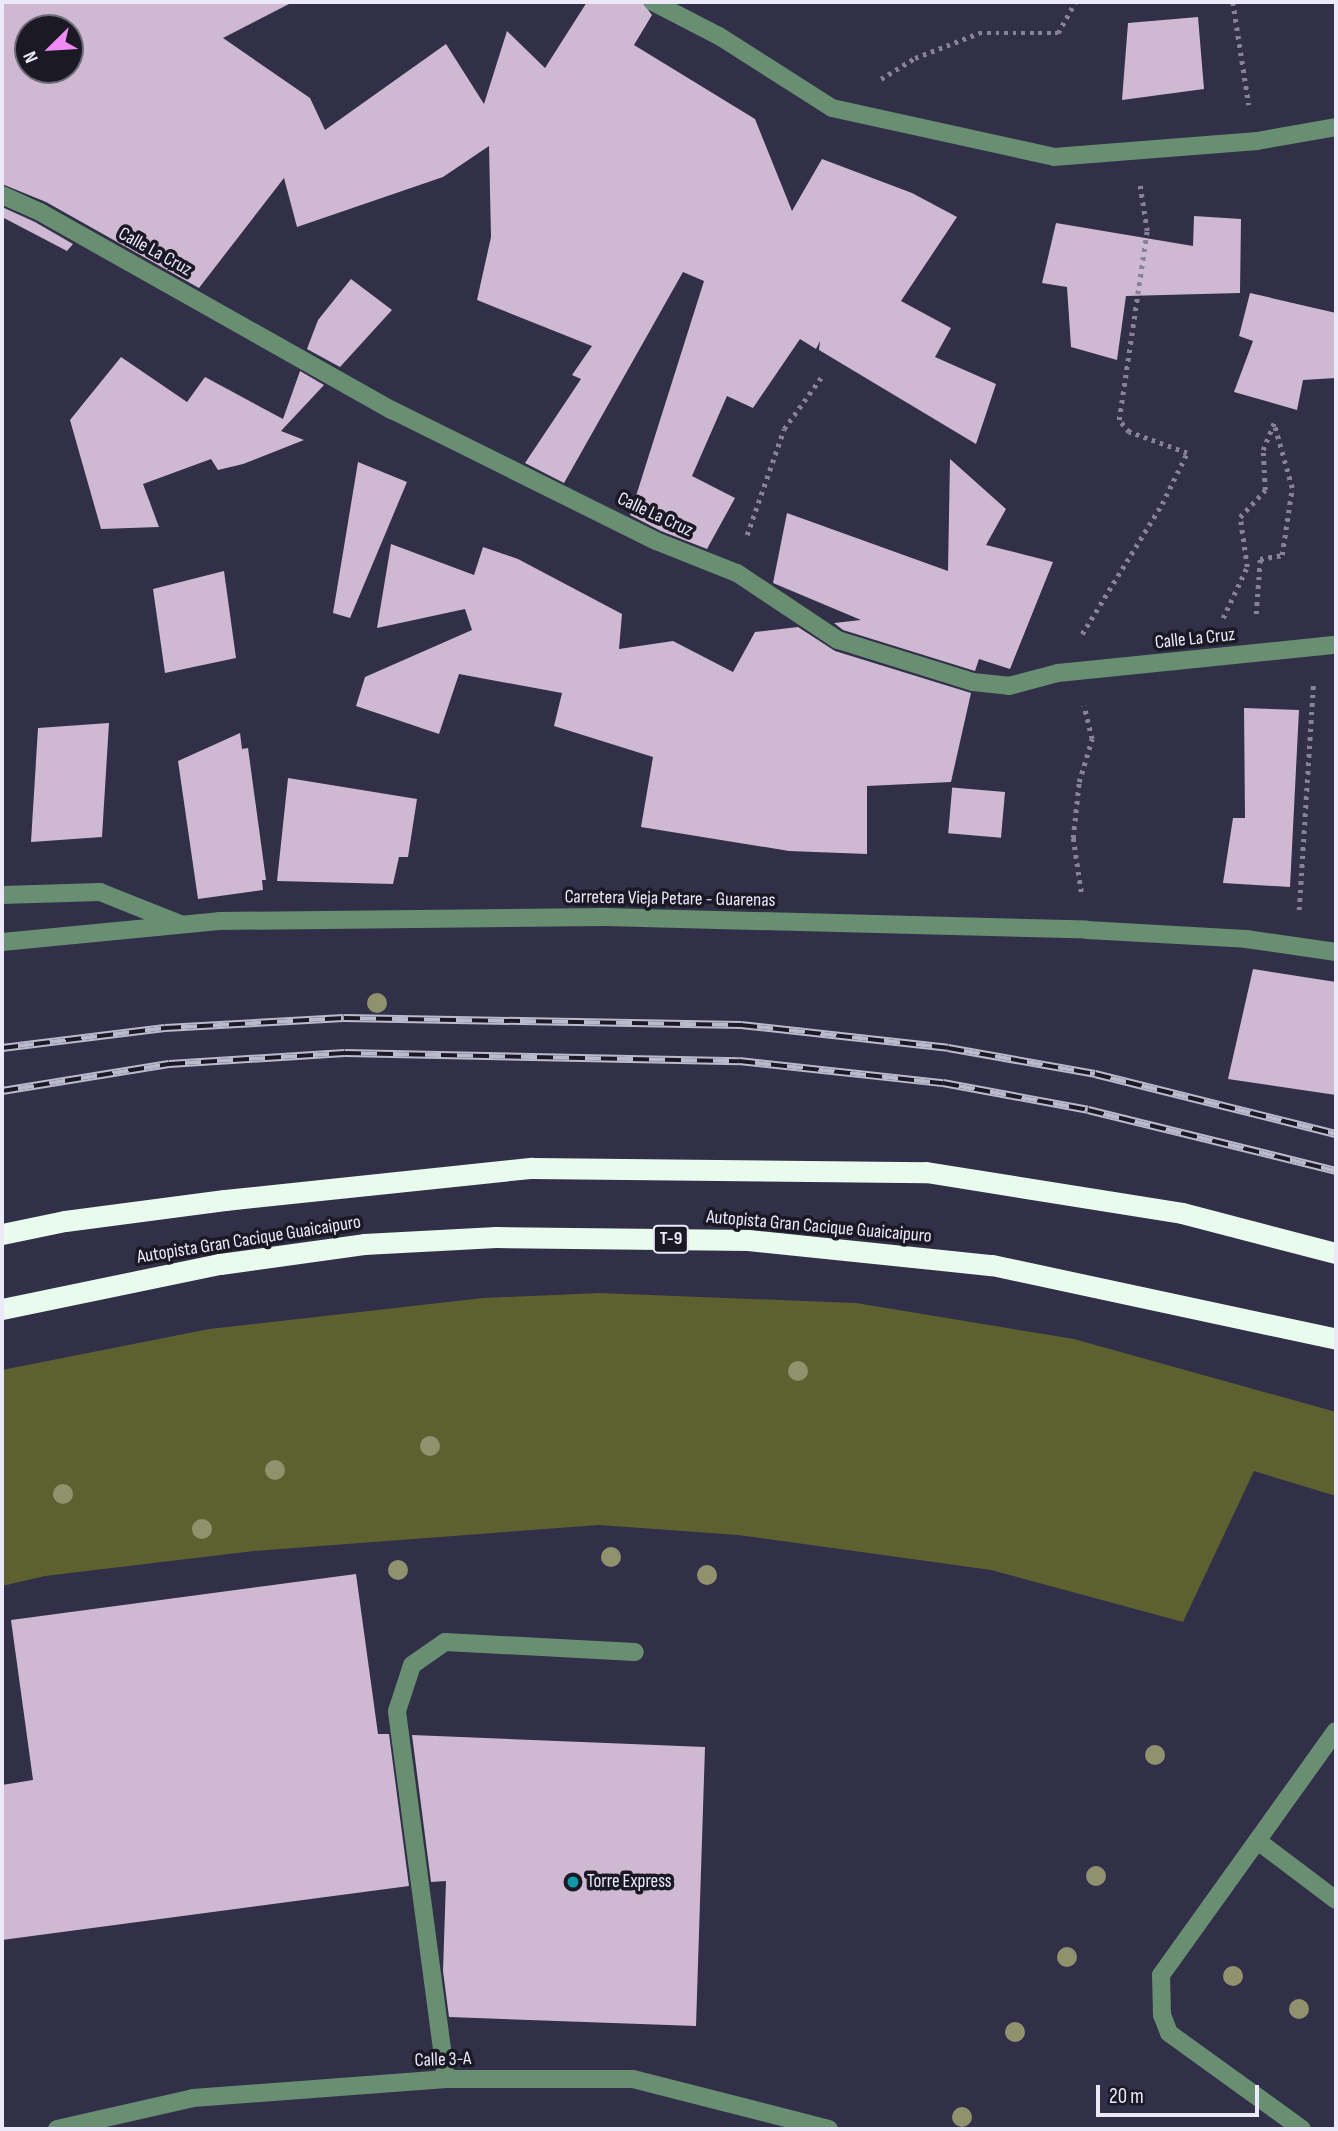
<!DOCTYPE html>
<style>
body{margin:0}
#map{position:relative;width:1338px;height:2131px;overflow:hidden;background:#322f48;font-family:"Sofia Sans Condensed",sans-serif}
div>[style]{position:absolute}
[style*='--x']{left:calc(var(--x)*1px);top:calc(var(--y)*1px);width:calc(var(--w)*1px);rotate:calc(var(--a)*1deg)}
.green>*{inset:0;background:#5d602f}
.building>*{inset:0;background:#ceb8d2;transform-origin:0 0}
.path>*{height:4.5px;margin-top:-2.25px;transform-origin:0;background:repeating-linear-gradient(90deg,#868399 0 3.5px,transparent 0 8.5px)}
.minor>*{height:18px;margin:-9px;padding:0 9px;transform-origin:9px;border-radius:9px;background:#688f71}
.highway>*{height:21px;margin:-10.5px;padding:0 10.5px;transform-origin:10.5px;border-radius:10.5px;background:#e8fbec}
.rail>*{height:8px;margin-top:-4px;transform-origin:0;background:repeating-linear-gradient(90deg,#1a1924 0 16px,#bbb9cc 0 32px);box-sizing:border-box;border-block:2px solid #bbb9cc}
.trees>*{width:20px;height:20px;margin:-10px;border-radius:50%;background:#90916d}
.dots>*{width:19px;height:19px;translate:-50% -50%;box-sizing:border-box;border:4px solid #1a1924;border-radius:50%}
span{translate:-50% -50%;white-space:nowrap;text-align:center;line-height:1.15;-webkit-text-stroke:7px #1a1924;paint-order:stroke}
.shield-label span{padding:2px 5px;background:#1a1924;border:2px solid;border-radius:5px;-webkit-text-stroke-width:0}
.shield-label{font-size:18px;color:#ebe9fa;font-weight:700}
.street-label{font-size:19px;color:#ebe9fa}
.poi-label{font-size:19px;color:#ebe9fa}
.left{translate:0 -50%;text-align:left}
.frame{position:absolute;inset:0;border:4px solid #ebe9fa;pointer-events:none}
.north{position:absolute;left:14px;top:14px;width:70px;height:70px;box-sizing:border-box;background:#1a1924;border:2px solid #6e6c7a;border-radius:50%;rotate:246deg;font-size:19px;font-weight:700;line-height:28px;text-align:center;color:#ebe9fa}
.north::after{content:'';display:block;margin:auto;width:24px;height:32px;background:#f18af4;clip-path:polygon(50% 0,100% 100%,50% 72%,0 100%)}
.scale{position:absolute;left:1096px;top:2085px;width:163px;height:32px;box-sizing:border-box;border:4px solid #ebe9fa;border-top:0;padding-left:9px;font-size:21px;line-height:24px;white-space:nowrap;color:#ebe9fa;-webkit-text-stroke:5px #1a1924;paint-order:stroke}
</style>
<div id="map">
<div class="green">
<i style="clip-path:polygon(599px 1293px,856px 1303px,1074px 1339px,1336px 1412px,1336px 1496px,1254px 1471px,1183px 1622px,991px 1570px,738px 1535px,599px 1525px,254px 1551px,45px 1576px,2px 1586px,2px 1370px,209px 1329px,483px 1298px)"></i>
</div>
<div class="building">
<i style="clip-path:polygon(evenodd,2px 2px,293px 2px,223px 38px,310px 98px,325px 130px,446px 44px,484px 104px,507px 31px,545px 68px,587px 2px,642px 2px,652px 15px,634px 45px,755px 119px,792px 211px,822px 159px,912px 193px,957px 217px,901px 301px,951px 328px,935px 357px,996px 384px,976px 444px,819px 350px,820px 341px,816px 349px,800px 339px,753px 408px,727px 396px,692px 476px,735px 498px,707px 549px,661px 531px,630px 515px,704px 281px,683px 272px,564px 483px,525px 463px,581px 379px,572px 375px,592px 346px,477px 300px,491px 237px,489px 146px,443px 177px,297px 227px,284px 178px,199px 288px,46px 202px,2px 184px,2px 2px,28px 28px,70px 28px,70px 70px,28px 70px,28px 28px)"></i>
<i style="clip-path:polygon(1198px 17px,1204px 89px,1122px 100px,1128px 23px)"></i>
<i style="clip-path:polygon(2px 207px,35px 222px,73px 244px,67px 251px,2px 217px)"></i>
<i style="clip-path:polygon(1194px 216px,1241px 219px,1240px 293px,1126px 296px,1117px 360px,1071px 347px,1067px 287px,1042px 283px,1056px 223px,1193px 246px)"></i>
<i style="clip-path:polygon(351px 279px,392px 310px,340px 367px,307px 349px,318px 320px)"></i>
<i style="clip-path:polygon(1250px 293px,1336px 313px,1336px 378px,1303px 380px,1297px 410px,1234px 392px,1253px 341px,1239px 336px)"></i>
<i style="clip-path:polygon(121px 357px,187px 402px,205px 377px,283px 419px,300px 371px,324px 385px,281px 431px,304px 440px,243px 464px,218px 470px,211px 459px,143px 484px,159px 527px,101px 529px,70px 420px)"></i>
<i style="clip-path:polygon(950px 459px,1006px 509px,986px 545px,1053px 562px,1010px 669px,979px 659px,975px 671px,843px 630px,834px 623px,861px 620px,773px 583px,787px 513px,948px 571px)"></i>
<i style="clip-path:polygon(358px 462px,407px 482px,350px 618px,333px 613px)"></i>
<i style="clip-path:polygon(391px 544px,474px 575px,483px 547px,518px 559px,622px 614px,619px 649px,673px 641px,733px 672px,755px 632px,798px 627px,835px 651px,971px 693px,951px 782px,867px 786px,867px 854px,789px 851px,641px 827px,653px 757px,554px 726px,562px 693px,459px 674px,439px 734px,356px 706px,365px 677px,472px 630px,465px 609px,377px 628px)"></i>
<i style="clip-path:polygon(224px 571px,236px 658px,165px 673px,153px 589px)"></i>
<i style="clip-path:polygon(1244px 708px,1299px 710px,1290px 887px,1223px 883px,1233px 818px,1245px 818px)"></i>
<i style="clip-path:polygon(109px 723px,102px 837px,31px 842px,38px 728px)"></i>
<i style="clip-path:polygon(240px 733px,242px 749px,248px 748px,266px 880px,262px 880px,263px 890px,198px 899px,178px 761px)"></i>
<i style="clip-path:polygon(288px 778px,417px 799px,408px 857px,399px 857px,393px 884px,277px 881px)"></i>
<i style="left:1005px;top:792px;width:46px;height:53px;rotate:95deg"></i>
<i style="clip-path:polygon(1253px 969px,1336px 982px,1336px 1095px,1228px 1079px)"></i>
<i style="clip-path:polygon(356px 1574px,378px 1734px,389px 1734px,409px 1886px,2px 1940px,2px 1785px,33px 1780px,11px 1620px)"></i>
<i style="clip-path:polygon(412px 1735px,705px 1747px,696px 2026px,449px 2017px,443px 1971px,446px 1881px,431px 1882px)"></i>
</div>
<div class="path">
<i style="--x:1142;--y:2;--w:26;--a:0"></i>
<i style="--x:1233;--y:2;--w:104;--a:81.2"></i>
<i style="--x:881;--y:79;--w:40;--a:-32"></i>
<i style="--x:915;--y:58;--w:69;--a:-21.3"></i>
<i style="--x:979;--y:33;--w:79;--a:0"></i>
<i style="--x:1058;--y:33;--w:35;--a:-61"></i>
<i style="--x:747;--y:535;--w:112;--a:-70.8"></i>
<i style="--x:784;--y:429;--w:67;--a:-54.2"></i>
<i style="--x:1256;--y:614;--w:55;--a:-85.8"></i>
<i style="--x:1260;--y:559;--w:22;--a:-10"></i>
<i style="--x:1282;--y:555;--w:68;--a:-81.5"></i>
<i style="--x:1292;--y:488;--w:66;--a:-105.7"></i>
<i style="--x:1223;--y:618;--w:56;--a:-64.8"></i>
<i style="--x:1247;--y:567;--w:50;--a:-98"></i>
<i style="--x:1240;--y:517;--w:37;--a:-47"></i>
<i style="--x:1265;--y:490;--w:40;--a:-92.9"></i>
<i style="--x:1263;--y:450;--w:29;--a:-68"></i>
<i style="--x:1082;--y:634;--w:153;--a:-58.4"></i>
<i style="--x:1162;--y:504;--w:57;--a:-63.9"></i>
<i style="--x:1187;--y:453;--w:62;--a:-160.1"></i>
<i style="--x:1129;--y:432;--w:16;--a:-130"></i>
<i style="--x:1119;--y:420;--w:191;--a:-81.6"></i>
<i style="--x:1147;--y:231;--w:46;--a:-98.8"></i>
<i style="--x:1081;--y:892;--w:55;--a:-98.4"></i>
<i style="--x:1073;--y:838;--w:56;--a:-83.9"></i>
<i style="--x:1079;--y:782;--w:45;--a:-73.2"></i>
<i style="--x:1092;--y:739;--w:34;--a:-104"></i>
<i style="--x:1299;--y:910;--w:225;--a:-86.4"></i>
</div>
<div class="minor">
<i style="--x:653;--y:2;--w:74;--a:27.3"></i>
<i style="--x:719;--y:36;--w:134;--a:32.5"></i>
<i style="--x:832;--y:108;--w:227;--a:12.4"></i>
<i style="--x:1054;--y:157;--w:204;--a:-4.5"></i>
<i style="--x:1257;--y:141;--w:80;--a:-10"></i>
<i style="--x:2;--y:195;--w:42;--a:24.1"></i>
<i style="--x:40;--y:212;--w:404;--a:29.4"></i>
<i style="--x:392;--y:410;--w:295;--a:26.4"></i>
<i style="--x:656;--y:541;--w:87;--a:21.6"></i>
<i style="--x:737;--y:573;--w:121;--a:33.6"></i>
<i style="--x:838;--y:640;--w:141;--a:17.3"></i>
<i style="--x:973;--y:682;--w:36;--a:6"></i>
<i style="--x:1009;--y:686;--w:51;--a:-14.9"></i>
<i style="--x:1058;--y:673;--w:279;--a:-5.8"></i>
<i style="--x:2;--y:895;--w:98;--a:-1.8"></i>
<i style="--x:100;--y:892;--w:86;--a:21.8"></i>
<i style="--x:2;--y:942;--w:218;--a:-5.5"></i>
<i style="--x:219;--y:921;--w:386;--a:-0.6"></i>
<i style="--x:605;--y:917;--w:482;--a:1.5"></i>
<i style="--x:1087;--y:930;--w:159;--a:3.2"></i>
<i style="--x:1246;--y:939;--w:91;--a:8.2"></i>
<i style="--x:1259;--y:1842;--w:96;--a:37"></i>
<i style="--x:446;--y:2079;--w:371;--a:-97.6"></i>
<i style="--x:397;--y:1711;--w:48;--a:-71.9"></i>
<i style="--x:412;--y:1665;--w:40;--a:-34.9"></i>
<i style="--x:445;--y:1642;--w:190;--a:3"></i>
<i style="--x:57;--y:2129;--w:139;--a:-12.8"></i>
<i style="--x:193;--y:2098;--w:254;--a:-4.3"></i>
<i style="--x:446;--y:2079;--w:187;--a:0"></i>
<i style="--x:633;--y:2079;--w:202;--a:14.3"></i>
<i style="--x:1302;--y:2129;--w:164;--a:-144.2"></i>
<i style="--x:1169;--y:2033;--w:19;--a:-111"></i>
<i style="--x:1162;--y:2015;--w:40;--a:-91.4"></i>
<i style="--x:1161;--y:1975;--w:300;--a:-54.4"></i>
</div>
<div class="highway">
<i style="--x:2;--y:1234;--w:64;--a:-11.7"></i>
<i style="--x:65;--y:1221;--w:161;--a:-7.5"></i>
<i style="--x:225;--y:1200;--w:309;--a:-6"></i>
<i style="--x:532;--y:1168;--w:394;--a:0.6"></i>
<i style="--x:926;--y:1172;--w:259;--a:9.1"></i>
<i style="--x:1182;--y:1213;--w:159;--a:14.6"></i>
<i style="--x:2;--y:1309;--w:223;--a:-11.7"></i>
<i style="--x:220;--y:1264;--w:145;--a:-7.9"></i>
<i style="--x:364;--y:1244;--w:132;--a:-3"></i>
<i style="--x:496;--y:1237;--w:252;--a:0.7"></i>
<i style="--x:748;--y:1240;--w:245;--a:5.9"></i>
<i style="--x:992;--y:1265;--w:352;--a:12.1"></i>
</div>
<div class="rail">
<i style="--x:2;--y:1048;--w:164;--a:-7"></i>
<i style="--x:165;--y:1028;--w:179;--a:-3.2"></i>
<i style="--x:344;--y:1018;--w:397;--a:1"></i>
<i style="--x:741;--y:1025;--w:208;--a:6.3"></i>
<i style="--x:948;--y:1048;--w:149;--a:10"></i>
<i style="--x:1095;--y:1074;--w:248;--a:14"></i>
<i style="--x:2;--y:1091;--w:169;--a:-9.2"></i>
<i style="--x:169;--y:1064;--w:176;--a:-3.6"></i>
<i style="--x:345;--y:1053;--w:394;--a:1.2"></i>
<i style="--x:739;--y:1061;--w:205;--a:6.2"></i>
<i style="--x:943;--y:1083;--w:147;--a:10.5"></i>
<i style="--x:1088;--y:1110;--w:255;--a:13.8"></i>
</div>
<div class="trees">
<i style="left:377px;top:1003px"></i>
<i style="left:798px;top:1371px"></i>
<i style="left:430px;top:1446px"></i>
<i style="left:275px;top:1470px"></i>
<i style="left:63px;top:1494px"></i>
<i style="left:202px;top:1529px"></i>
<i style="left:611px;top:1557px"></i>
<i style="left:398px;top:1570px"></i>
<i style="left:707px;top:1575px"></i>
<i style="left:1155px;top:1755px"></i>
<i style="left:1096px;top:1876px"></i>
<i style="left:1067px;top:1957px"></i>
<i style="left:1233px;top:1976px"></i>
<i style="left:1299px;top:2009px"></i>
<i style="left:1015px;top:2032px"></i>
<i style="left:962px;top:2117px"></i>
</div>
<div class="dots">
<i style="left:573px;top:1882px;background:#0f9aa8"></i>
</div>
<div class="shield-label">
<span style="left:671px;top:1239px">T-9</span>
</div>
<div class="street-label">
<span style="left:155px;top:252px;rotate:29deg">Calle La Cruz</span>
<span style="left:655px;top:515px;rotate:25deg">Calle La Cruz</span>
<span style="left:1195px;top:639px;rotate:-6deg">Calle La Cruz</span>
<span style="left:670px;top:899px;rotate:1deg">Carretera Vieja Petare - Guarenas</span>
<span style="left:819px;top:1227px;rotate:5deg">Autopista Gran Cacique Guaicaipuro</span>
<span style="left:249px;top:1240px;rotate:-9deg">Autopista Gran Cacique Guaicaipuro</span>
<span style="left:443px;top:2060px;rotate:-2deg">Calle 3-A</span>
</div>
<div class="poi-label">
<span class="left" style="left:587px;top:1882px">Torre Express</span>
</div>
<div class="frame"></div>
<div class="north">N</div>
<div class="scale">20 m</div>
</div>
